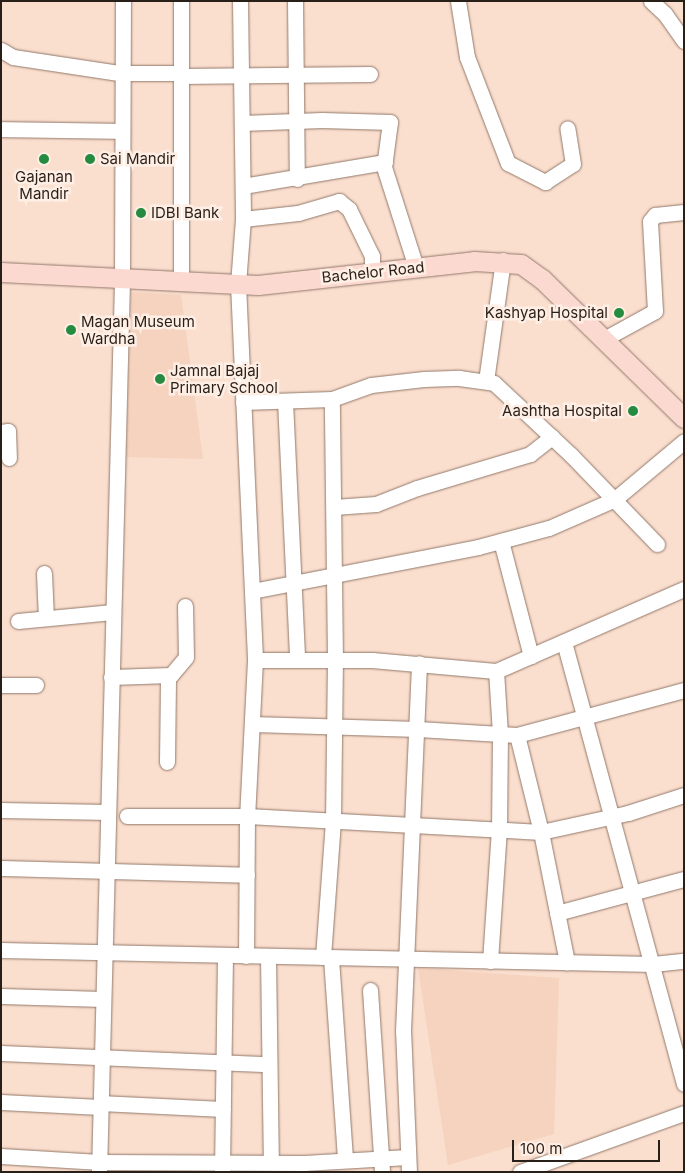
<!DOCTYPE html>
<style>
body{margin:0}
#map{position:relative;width:685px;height:1173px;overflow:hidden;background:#fadece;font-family:Inter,sans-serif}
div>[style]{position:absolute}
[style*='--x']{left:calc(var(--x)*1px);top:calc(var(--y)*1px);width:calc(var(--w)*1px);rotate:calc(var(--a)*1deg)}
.built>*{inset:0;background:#f5d3be}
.roads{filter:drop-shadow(0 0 1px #92796a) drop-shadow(0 0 1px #92796a)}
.minor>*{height:15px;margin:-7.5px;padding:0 7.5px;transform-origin:7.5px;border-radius:7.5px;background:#fff}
.major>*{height:19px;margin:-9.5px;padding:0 9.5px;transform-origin:9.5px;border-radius:9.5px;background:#fcd9d0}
.dots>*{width:14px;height:14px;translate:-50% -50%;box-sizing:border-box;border:2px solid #ffeee4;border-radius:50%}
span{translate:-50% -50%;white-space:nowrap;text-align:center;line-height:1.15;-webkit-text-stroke:5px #ffeee4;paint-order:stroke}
.poi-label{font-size:15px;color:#291f19}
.left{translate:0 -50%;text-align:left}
.right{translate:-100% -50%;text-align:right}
.street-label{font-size:15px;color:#291f19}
.frame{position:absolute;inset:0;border:2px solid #291f19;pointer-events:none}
.scale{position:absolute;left:512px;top:1140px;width:148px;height:22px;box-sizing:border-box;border:2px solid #291f19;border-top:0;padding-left:6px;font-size:15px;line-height:18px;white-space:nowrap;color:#291f19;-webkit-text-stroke:4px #ffeee4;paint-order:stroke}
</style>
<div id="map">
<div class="built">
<i style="clip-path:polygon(131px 292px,181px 295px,203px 459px,126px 457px)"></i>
<i style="clip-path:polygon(418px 968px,559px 978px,554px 1134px,448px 1165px)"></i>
</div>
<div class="roads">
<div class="minor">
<i style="--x:181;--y:1;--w:282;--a:90"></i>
<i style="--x:240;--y:1;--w:218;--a:89.2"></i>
<i style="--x:243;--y:219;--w:65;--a:94.4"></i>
<i style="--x:238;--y:284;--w:376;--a:87.4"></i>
<i style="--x:255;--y:660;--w:156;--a:92.9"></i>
<i style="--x:247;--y:816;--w:140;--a:90.4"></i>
<i style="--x:295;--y:1;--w:178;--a:89.4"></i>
<i style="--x:458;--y:1;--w:57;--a:80.9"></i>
<i style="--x:467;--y:57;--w:114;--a:68.9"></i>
<i style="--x:508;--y:163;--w:42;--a:27.2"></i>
<i style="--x:545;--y:182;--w:33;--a:-33"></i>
<i style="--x:573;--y:164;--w:36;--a:-99"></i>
<i style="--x:651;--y:1;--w:19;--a:43"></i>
<i style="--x:665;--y:14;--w:33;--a:55"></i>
<i style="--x:1;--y:50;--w:14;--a:30"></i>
<i style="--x:13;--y:57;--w:107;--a:8.6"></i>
<i style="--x:119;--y:73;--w:61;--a:0"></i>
<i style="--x:180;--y:76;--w:190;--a:-0.6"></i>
<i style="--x:242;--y:123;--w:80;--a:-2.1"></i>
<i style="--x:322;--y:120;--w:68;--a:1.7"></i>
<i style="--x:390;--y:122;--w:45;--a:97.6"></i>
<i style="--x:384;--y:167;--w:105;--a:72.3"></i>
<i style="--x:1;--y:129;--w:121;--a:0.9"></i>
<i style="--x:243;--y:186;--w:144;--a:-9.6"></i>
<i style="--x:243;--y:219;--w:55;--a:-6.2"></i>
<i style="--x:298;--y:213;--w:43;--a:-16.3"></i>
<i style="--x:339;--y:201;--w:13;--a:39"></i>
<i style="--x:349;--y:209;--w:52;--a:63.9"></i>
<i style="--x:372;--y:256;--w:16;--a:90"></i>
<i style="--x:604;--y:339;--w:58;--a:-28.8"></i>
<i style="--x:655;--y:311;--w:90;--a:-93.2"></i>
<i style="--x:650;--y:221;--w:8;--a:-50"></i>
<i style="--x:655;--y:215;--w:29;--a:-6"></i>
<i style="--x:486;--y:381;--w:122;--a:-82"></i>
<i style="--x:285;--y:401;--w:259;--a:87.3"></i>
<i style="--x:243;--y:402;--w:89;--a:-1.9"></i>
<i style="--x:332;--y:399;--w:41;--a:-19.7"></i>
<i style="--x:371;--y:385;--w:53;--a:-6.5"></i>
<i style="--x:424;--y:379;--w:35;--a:-2"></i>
<i style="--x:459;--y:378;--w:35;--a:8"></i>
<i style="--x:494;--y:383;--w:105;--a:43.1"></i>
<i style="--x:571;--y:455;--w:124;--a:46"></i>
<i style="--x:1;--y:432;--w:7;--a:-8"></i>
<i style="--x:8;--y:431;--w:27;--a:88"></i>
<i style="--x:334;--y:507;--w:42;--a:-4.1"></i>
<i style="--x:376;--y:504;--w:44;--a:-21.3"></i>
<i style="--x:417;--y:488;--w:118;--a:-16.7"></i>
<i style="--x:530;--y:454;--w:28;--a:-38"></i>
<i style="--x:501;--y:541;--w:119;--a:75.4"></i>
<i style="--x:44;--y:573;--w:45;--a:87.5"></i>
<i style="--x:252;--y:591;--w:230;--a:-11"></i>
<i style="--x:478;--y:547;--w:73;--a:-15"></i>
<i style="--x:549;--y:528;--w:72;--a:-23.7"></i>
<i style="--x:615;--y:499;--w:90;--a:-40"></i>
<i style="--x:18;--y:621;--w:95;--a:-5.4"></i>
<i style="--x:564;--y:642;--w:458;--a:74.8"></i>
<i style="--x:255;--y:660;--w:117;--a:0"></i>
<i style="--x:372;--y:660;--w:124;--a:5.1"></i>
<i style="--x:496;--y:671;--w:205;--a:-23.6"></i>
<i style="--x:111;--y:677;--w:60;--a:-1.9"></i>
<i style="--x:171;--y:675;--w:23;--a:-50"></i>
<i style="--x:186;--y:657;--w:51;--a:-91.1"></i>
<i style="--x:1;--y:685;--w:35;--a:0"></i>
<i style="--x:252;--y:724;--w:166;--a:1.7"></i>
<i style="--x:418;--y:729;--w:99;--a:3.5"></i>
<i style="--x:517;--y:735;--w:173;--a:-15.1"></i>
<i style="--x:517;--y:735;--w:100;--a:76.1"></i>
<i style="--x:541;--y:832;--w:133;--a:78.7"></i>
<i style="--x:167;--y:762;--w:85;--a:-89.3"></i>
<i style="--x:1;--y:810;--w:107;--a:1.1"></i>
<i style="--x:127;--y:816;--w:120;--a:0"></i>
<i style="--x:247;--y:816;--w:294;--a:3.1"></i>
<i style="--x:541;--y:832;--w:89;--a:-12.3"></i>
<i style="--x:628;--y:813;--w:59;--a:-17.8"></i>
<i style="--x:1;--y:868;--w:246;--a:1.6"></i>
<i style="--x:557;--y:913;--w:131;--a:-15"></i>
<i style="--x:1;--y:950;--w:652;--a:1.23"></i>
<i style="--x:653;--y:964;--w:31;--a:-6"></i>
<i style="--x:268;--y:956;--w:206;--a:89.2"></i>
<i style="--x:323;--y:957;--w:136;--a:-85.8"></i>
<i style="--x:333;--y:821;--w:161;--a:-89.3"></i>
<i style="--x:335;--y:660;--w:261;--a:-90.7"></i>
<i style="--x:331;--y:958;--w:202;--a:86"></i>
<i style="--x:490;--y:961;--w:131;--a:-86.1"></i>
<i style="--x:499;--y:830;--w:96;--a:-89.4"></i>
<i style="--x:500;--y:734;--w:63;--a:-93.6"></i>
<i style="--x:370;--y:990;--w:182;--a:86.2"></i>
<i style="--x:1;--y:996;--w:102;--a:1.7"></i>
<i style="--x:1;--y:1053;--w:267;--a:2.4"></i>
<i style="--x:1;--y:1102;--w:99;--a:2.9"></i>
<i style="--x:100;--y:1103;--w:123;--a:2.8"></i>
<i style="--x:1;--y:1156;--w:99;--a:3.5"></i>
<i style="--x:100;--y:1162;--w:204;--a:0.3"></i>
<i style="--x:304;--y:1163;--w:104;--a:-3.3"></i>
<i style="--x:222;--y:1170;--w:215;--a:-89.2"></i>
<i style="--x:99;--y:1172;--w:893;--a:-88.52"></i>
<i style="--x:122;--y:279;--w:278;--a:-89.8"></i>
<i style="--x:409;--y:1172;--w:141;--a:-92.4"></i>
<i style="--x:403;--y:1031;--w:368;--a:-87.5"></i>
<i style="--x:520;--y:1172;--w:174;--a:-19.8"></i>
</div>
<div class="major">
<i style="--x:1;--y:272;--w:257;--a:2.9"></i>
<i style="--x:258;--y:285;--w:217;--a:-6.3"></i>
<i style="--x:474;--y:261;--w:47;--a:3.7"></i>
<i style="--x:521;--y:264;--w:26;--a:36"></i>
<i style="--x:542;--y:279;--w:199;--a:44.4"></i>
</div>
</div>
<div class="dots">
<i style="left:44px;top:159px;background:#258b40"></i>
<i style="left:90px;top:159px;background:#258b40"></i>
<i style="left:141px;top:213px;background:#258b40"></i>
<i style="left:619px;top:313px;background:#258b40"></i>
<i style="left:71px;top:330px;background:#258b40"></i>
<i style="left:160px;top:379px;background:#258b40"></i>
<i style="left:633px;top:411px;background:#258b40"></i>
</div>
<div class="poi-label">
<span class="left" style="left:100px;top:159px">Sai Mandir</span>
<span style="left:44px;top:185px">Gajanan<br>Mandir</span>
<span class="left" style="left:151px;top:213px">IDBI Bank</span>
<span class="right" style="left:608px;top:313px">Kashyap Hospital</span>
<span class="left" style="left:81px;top:330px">Magan Museum<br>Wardha</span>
<span class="left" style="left:170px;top:379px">Jamnal Bajaj<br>Primary School</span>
<span class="right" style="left:622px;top:411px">Aashtha Hospital</span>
</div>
<div class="street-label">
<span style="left:373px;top:272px;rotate:-6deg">Bachelor Road</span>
</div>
<div class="frame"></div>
<div class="scale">100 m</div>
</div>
